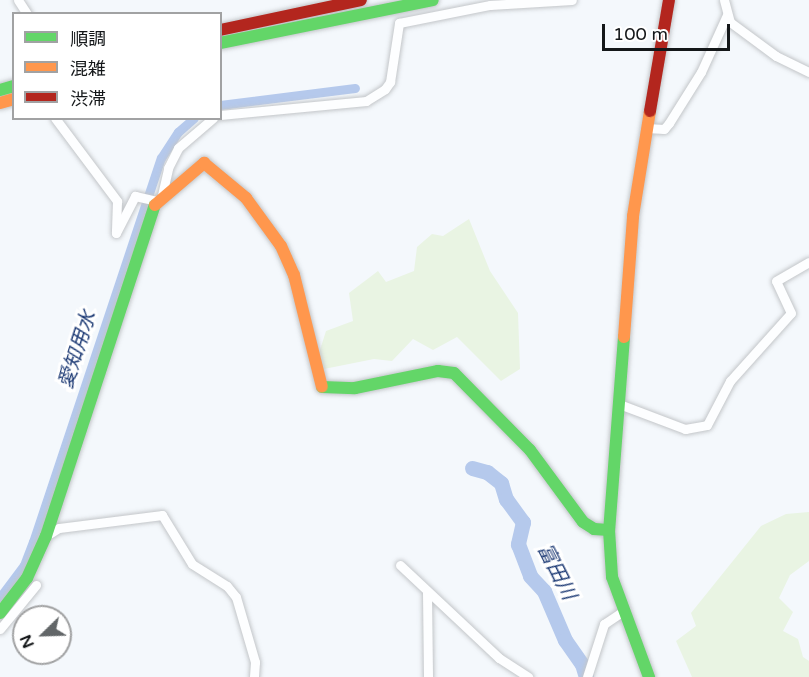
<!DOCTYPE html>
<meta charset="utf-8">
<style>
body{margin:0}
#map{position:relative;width:809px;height:677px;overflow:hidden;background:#f4f8fc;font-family:"Varela Round","Noto Sans JP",sans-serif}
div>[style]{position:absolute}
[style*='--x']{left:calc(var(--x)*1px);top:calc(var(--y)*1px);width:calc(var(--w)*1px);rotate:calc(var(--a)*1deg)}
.green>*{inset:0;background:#e9f4e3}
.canal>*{height:9px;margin:-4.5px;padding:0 4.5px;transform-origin:4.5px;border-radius:4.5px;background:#b5c9ec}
.river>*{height:15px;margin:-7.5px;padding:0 7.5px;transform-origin:7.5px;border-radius:7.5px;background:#b5c9ec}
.roads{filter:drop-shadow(0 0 2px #c3c6c9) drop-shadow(0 0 2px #c3c6c9)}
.street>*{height:9px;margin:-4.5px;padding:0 4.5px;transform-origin:4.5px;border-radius:4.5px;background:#fdfeff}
.fast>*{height:12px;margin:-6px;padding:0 6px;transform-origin:6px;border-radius:6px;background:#63d668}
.slow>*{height:12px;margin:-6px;padding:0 6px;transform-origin:6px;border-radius:6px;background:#ff974d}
.jam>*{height:12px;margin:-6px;padding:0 6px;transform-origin:6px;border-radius:6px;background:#b3261e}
span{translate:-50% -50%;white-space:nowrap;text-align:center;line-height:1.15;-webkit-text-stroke:6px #fff;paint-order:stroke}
.water-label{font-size:20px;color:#1e3b75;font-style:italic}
.legend{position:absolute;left:12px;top:12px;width:210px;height:108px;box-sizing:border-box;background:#fff;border:2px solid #a1a2a3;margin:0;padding:8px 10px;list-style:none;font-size:18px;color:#141719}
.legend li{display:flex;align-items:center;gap:12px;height:30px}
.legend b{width:30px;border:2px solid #a1a2a3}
.north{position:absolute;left:12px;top:605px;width:60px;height:60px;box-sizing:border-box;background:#fff;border:2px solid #a1a2a3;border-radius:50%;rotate:247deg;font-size:16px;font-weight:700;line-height:24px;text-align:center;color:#141719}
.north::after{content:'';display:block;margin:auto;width:21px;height:27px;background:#626668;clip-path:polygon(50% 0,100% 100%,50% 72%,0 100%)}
.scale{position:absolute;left:602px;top:24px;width:128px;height:27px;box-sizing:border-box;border:3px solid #141719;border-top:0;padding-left:8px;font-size:18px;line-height:21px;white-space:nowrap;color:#141719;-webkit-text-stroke:4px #fff;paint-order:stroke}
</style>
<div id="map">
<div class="green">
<i style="clip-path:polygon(469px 219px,490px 271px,518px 313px,520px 369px,501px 381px,457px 337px,433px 350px,413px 339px,392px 361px,374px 359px,324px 369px,319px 353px,326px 331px,353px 321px,349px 293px,378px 271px,386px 282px,414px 271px,417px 247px,432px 234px,443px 236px)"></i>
<i style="clip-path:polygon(809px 512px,809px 561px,790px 575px,779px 598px,793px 612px,783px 631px,798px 639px,803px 657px,809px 661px,809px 677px,692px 677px,676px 641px,696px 626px,691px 613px,761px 526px,786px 514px)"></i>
</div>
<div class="canal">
<i style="--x:220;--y:105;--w:136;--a:-7.2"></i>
<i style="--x:0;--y:597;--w:40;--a:-53"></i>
<i style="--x:24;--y:565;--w:25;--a:-69"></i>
<i style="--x:33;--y:542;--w:405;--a:-71.6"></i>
<i style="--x:161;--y:158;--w:31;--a:-57"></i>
<i style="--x:178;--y:132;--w:21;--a:-41"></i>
</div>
<div class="river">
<i style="--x:472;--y:468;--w:16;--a:15"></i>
<i style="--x:487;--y:472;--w:18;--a:38"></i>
<i style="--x:501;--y:483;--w:17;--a:73"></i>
<i style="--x:506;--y:499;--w:29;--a:54"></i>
<i style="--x:523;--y:522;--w:23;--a:103"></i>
<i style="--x:518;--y:544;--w:34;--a:69"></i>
<i style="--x:530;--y:576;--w:21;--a:47"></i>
<i style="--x:544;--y:591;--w:53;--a:66.8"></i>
<i style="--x:565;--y:640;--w:29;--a:55"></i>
<i style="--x:582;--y:664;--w:14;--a:73"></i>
</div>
<div class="roads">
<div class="street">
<i style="--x:18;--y:0;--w:17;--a:57"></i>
<i style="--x:724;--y:0;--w:23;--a:75"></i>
<i style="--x:730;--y:22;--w:57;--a:36.5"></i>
<i style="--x:776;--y:56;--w:37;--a:26"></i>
<i style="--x:220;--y:115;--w:147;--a:-5.5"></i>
<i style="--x:366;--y:101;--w:22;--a:-32"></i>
<i style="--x:385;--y:89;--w:9;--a:-54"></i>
<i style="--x:390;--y:82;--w:60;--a:-81.3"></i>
<i style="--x:399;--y:23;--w:93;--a:-11.2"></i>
<i style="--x:490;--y:5;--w:82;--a:-3.5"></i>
<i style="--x:55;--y:118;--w:104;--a:53.2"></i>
<i style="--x:117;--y:201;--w:32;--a:92"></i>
<i style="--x:116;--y:233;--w:42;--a:-62.8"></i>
<i style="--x:135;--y:196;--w:22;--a:13"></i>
<i style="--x:646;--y:128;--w:18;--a:3"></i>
<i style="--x:664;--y:129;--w:8;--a:-50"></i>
<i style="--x:669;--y:123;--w:60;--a:-57.9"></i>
<i style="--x:701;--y:72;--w:63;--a:-65.5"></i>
<i style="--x:162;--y:195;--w:28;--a:-77"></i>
<i style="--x:168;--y:168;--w:22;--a:-63"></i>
<i style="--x:178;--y:148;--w:46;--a:-40.6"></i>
<i style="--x:619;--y:404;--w:71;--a:20.7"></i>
<i style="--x:685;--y:429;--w:22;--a:-10"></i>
<i style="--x:707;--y:425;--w:50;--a:-62.4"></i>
<i style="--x:730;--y:381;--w:91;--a:-48.1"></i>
<i style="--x:791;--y:313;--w:35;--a:-115"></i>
<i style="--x:776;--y:281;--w:38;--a:-30"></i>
<i style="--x:46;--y:536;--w:15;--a:-32"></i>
<i style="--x:59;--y:528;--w:104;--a:-7.2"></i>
<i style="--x:162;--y:515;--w:57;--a:58.5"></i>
<i style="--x:192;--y:564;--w:41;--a:32.2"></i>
<i style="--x:227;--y:586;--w:14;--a:51"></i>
<i style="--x:236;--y:597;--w:68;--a:73.7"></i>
<i style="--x:255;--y:662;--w:15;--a:94"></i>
<i style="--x:400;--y:565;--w:136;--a:43.2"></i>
<i style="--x:499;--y:658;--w:35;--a:33"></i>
<i style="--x:427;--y:593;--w:84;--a:89.3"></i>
<i style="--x:0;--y:629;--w:57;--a:-50.7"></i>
<i style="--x:587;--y:677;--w:56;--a:-72.2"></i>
<i style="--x:604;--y:624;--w:23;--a:-34"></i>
</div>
<div class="fast">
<i style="--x:220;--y:43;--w:217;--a:-11.4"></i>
<i style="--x:0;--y:90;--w:15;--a:-16"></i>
<i style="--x:624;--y:337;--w:194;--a:94.4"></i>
<i style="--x:609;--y:530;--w:47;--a:86.3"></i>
<i style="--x:612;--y:577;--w:107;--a:69.7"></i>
<i style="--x:322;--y:387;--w:33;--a:2"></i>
<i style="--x:355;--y:388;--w:85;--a:-11.6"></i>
<i style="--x:438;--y:371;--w:16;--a:7"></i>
<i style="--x:454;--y:373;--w:108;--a:45.4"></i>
<i style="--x:530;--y:450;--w:89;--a:53.6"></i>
<i style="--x:583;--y:522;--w:13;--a:32"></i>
<i style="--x:594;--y:529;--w:15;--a:4"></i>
<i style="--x:0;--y:613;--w:44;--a:-52.4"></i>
<i style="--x:27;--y:578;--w:46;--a:-65.7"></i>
<i style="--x:46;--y:536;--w:348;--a:-71.8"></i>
</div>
<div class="slow">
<i style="--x:0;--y:103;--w:15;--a:-16"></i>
<i style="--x:155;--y:205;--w:65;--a:-40.6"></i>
<i style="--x:204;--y:163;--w:55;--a:39.8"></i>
<i style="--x:246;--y:198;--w:59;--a:53.9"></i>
<i style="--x:281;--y:246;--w:32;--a:66"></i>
<i style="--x:294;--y:275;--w:115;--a:76"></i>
<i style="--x:624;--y:337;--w:121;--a:-85.7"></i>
<i style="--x:633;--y:216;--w:106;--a:-80.8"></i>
</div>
<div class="jam">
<i style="--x:220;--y:30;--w:144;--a:-12"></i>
<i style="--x:650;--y:111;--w:113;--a:-80.3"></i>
</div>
</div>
<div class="water-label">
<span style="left:78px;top:350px;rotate:-72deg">愛知用水</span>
<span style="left:556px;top:572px;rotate:63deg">富田川</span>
</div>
<ul class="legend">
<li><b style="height:8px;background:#63d668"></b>順調</li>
<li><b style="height:8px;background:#ff974d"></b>混雑</li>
<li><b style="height:8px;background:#b3261e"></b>渋滞</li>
</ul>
<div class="north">N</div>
<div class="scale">100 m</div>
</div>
